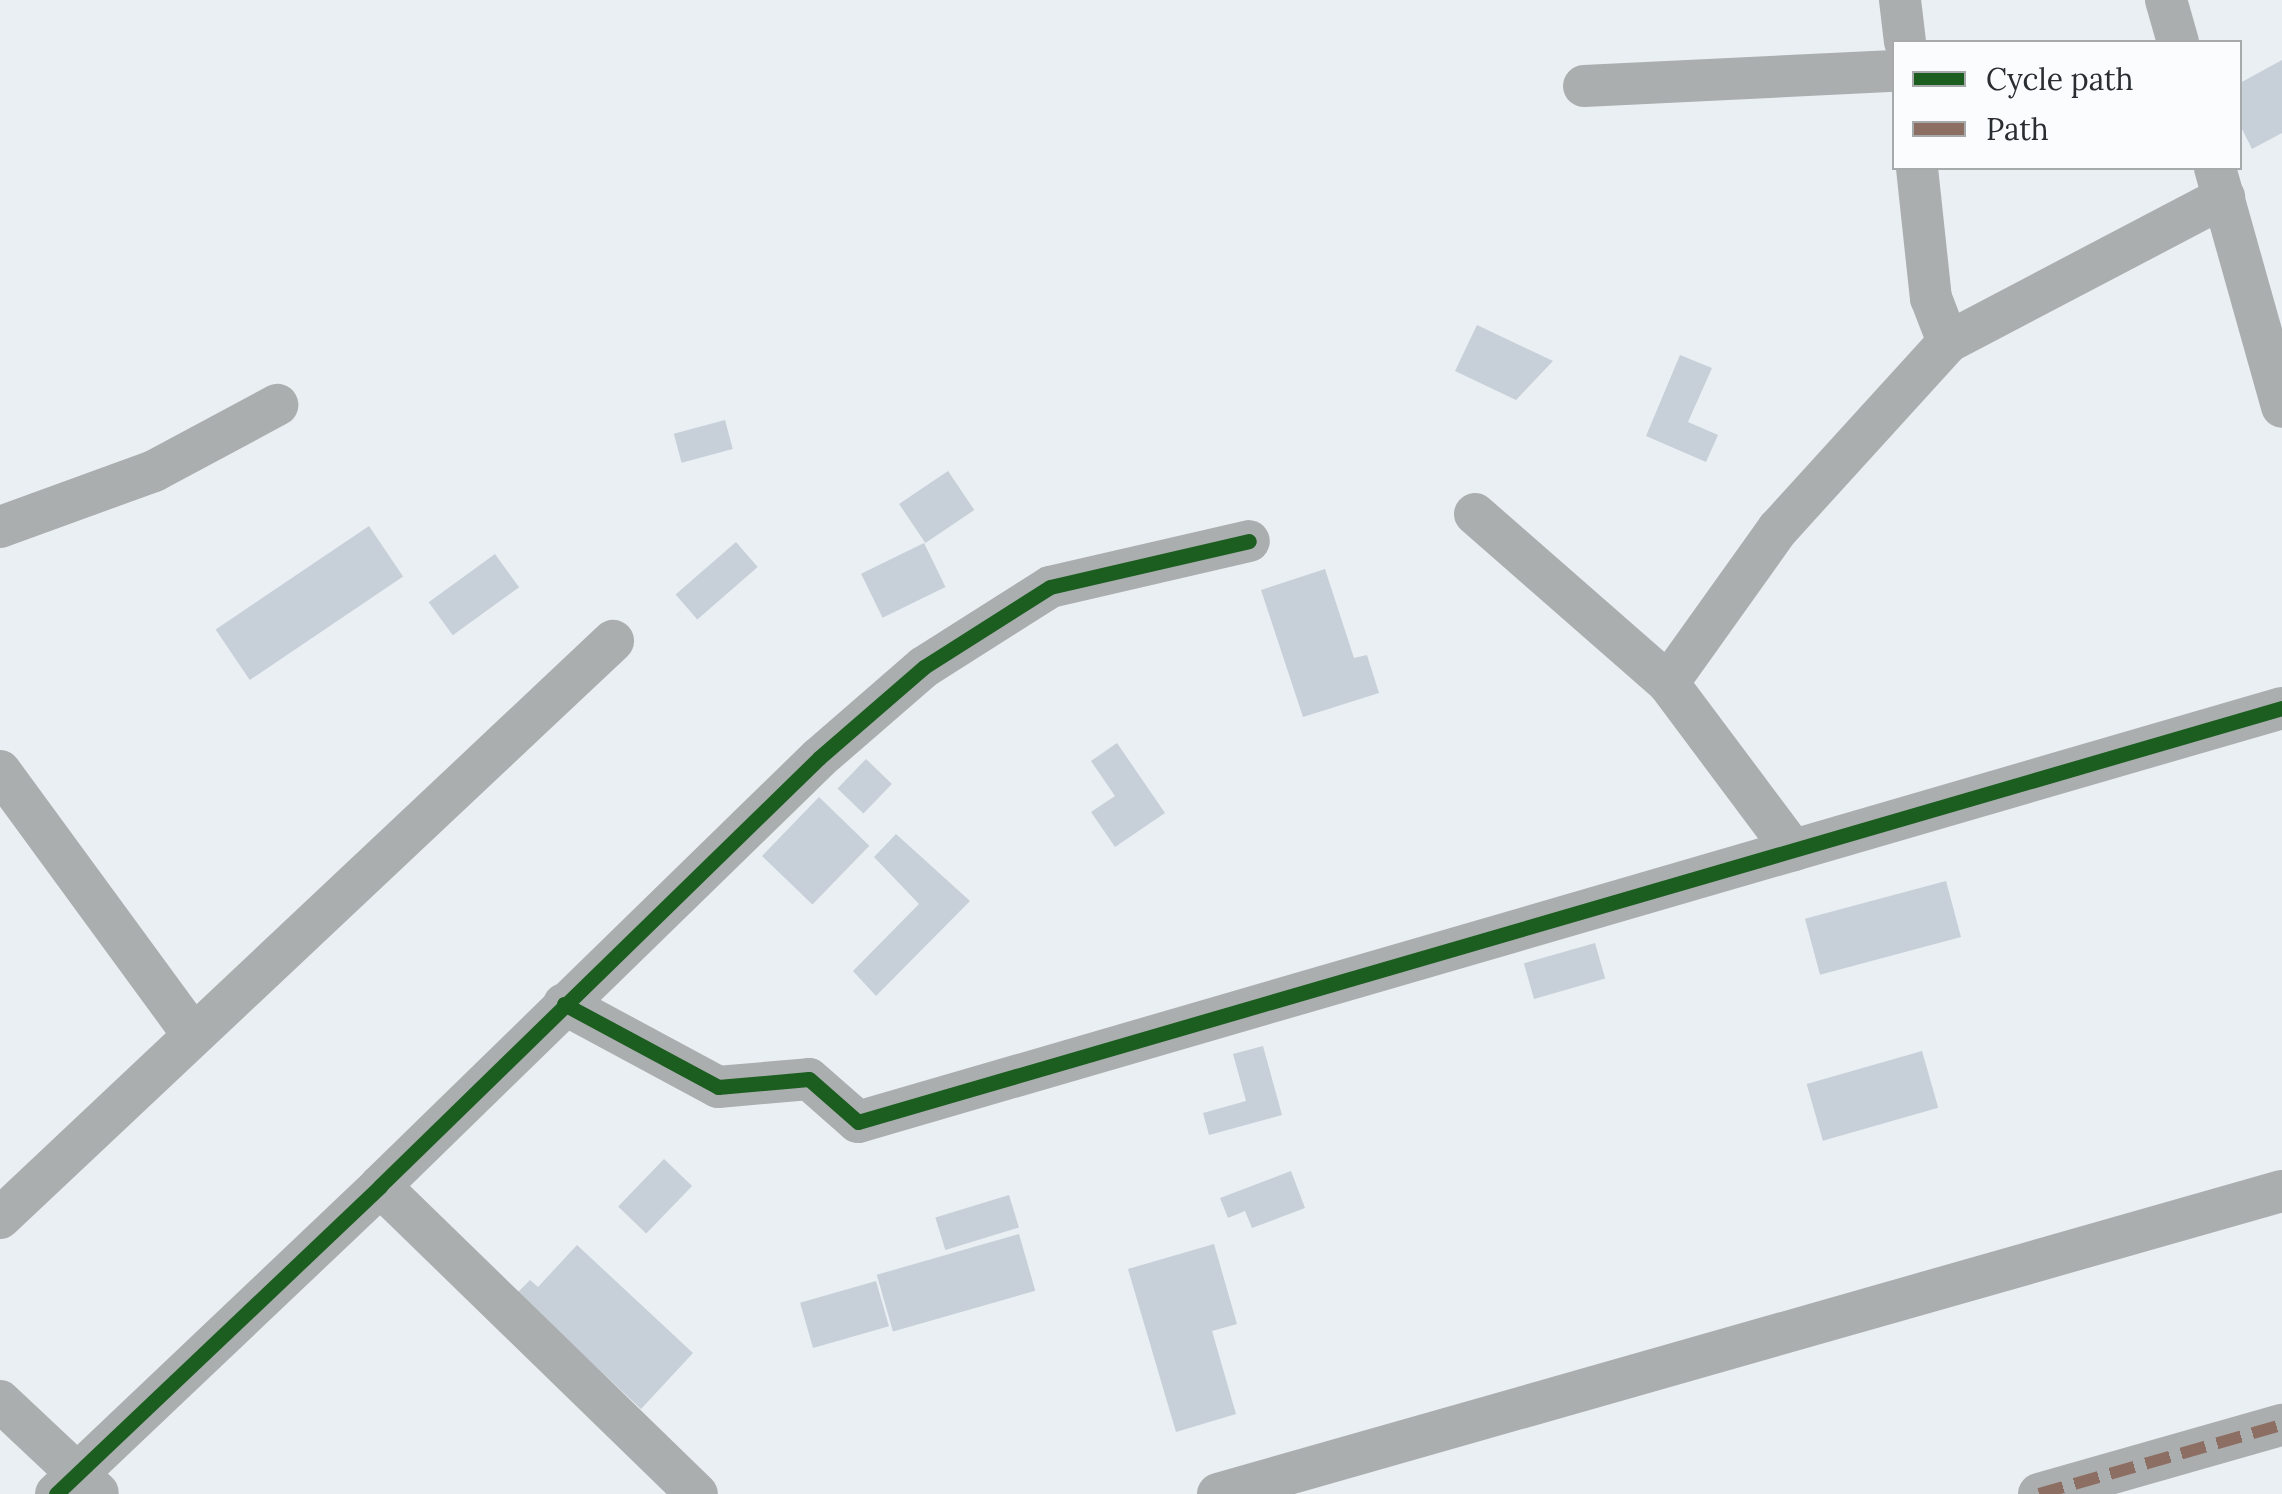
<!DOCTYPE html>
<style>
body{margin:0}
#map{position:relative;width:2282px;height:1494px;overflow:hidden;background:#eaeff3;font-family:Lora,serif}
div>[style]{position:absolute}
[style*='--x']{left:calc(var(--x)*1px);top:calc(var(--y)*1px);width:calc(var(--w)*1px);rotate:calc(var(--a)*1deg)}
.building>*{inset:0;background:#c7d0d8;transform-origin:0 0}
.minor>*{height:42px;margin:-21px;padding:0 21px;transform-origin:21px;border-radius:21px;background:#abaeaf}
.quiet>*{height:12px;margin-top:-6px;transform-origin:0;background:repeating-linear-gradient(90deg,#8d6e63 0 25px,transparent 0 37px)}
.cycleway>*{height:15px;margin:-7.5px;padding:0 7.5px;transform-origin:7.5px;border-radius:7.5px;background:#1b5e20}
span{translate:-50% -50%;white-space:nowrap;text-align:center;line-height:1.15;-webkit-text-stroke:8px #fafcfd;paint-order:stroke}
.legend{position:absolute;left:1892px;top:40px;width:350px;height:130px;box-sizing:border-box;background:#fafcfd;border:2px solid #a7aaab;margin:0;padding:12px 18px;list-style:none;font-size:30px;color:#2a2e31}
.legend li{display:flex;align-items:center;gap:20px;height:50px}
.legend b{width:50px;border:2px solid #a7aaab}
</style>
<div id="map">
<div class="building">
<i style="clip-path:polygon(2282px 60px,2282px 133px,2252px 149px,2240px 125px,2240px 83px)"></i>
<i style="clip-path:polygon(1477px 325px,1553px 361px,1516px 400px,1455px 371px)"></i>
<i style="clip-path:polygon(1680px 355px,1712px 368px,1688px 422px,1718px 435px,1706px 462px,1646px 436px)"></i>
<i style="left:725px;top:420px;width:30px;height:53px;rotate:75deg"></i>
<i style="left:948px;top:471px;width:47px;height:59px;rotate:56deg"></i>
<i style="left:369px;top:526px;width:61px;height:185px;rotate:56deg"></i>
<i style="left:736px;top:542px;width:33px;height:80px;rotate:49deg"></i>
<i style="left:924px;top:543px;width:49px;height:70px;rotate:64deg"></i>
<i style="left:495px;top:554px;width:41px;height:82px;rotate:54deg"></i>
<i style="clip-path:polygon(1325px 569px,1354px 658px,1367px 655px,1379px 693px,1303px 717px,1261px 590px)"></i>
<i style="clip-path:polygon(1117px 743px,1165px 813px,1115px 847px,1091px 812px,1115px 796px,1091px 761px)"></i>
<i style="left:866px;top:759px;width:36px;height:41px;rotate:44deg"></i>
<i style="left:819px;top:797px;width:70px;height:82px;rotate:44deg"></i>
<i style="clip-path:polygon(896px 834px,970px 901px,876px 996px,853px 971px,919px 904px,874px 857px)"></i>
<i style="left:1946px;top:881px;width:58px;height:146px;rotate:75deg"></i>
<i style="left:1595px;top:943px;width:37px;height:74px;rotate:74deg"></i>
<i style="clip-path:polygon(1263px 1046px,1282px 1115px,1209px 1135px,1203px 1113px,1246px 1101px,1233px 1054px)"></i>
<i style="left:1922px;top:1051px;width:59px;height:120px;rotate:74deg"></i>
<i style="left:664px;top:1159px;width:39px;height:66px;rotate:44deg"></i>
<i style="clip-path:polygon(1291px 1171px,1305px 1208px,1252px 1228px,1245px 1211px,1228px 1218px,1220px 1198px)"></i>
<i style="left:1009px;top:1195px;width:34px;height:77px;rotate:73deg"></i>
<i style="left:1019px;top:1234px;width:59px;height:148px;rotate:74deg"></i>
<i style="clip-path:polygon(1214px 1244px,1237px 1324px,1212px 1331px,1236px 1414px,1176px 1432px,1128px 1269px)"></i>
<i style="clip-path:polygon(577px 1245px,693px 1353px,641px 1409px,517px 1293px,530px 1280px,538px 1287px)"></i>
<i style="left:876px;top:1281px;width:47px;height:79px;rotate:74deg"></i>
</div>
<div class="minor">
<i style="--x:1900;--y:0;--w:42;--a:83.2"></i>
<i style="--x:2166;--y:0;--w:44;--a:74.1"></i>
<i style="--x:1584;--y:86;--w:310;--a:-2.8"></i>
<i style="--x:1917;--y:168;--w:131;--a:83.9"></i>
<i style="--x:1931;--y:298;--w:47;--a:68.9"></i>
<i style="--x:2215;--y:168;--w:248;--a:74.3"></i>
<i style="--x:1475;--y:514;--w:257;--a:41.2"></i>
<i style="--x:1668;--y:683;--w:209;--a:53.2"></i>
<i style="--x:0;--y:527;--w:164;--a:-20"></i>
<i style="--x:154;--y:471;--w:140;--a:-28.2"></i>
<i style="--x:1668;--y:683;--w:189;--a:-54.5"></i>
<i style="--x:1778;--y:529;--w:253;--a:-47.7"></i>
<i style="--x:1948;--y:342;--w:312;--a:-27.7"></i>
<i style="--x:0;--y:771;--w:325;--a:53.8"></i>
<i style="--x:564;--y:1004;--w:175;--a:28.3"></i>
<i style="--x:718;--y:1087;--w:91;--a:-5"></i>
<i style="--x:809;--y:1079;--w:65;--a:41.3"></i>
<i style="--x:858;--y:1122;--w:1483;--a:-16.21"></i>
<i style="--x:380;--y:1186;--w:442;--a:44.2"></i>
<i style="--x:0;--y:1218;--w:842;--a:-43.27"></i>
<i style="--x:0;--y:1401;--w:134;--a:43.2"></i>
<i style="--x:56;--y:1494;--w:447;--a:-43.5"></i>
<i style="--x:380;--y:1186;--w:613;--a:-44.27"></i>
<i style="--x:819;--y:758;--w:139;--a:-40.9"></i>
<i style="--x:924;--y:667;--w:149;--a:-32.4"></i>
<i style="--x:1050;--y:587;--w:204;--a:-13"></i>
<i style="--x:1218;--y:1494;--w:1106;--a:-15.9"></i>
<i style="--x:2039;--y:1494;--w:253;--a:-15.9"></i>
</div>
<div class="quiet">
<i style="--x:2039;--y:1494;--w:253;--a:-15.9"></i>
</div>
<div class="cycleway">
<i style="--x:564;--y:1004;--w:175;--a:28.3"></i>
<i style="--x:718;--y:1087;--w:91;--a:-5"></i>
<i style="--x:809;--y:1079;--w:65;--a:41.3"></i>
<i style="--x:858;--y:1122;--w:1483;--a:-16.21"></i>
<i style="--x:56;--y:1494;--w:447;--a:-43.5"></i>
<i style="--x:380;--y:1186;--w:613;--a:-44.27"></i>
<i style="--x:819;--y:758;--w:139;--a:-40.9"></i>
<i style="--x:924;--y:667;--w:149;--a:-32.4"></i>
<i style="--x:1050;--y:587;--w:204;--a:-13"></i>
</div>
<ul class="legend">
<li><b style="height:12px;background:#1b5e20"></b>Cycle path</li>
<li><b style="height:12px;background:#8d6e63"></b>Path</li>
</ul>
</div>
